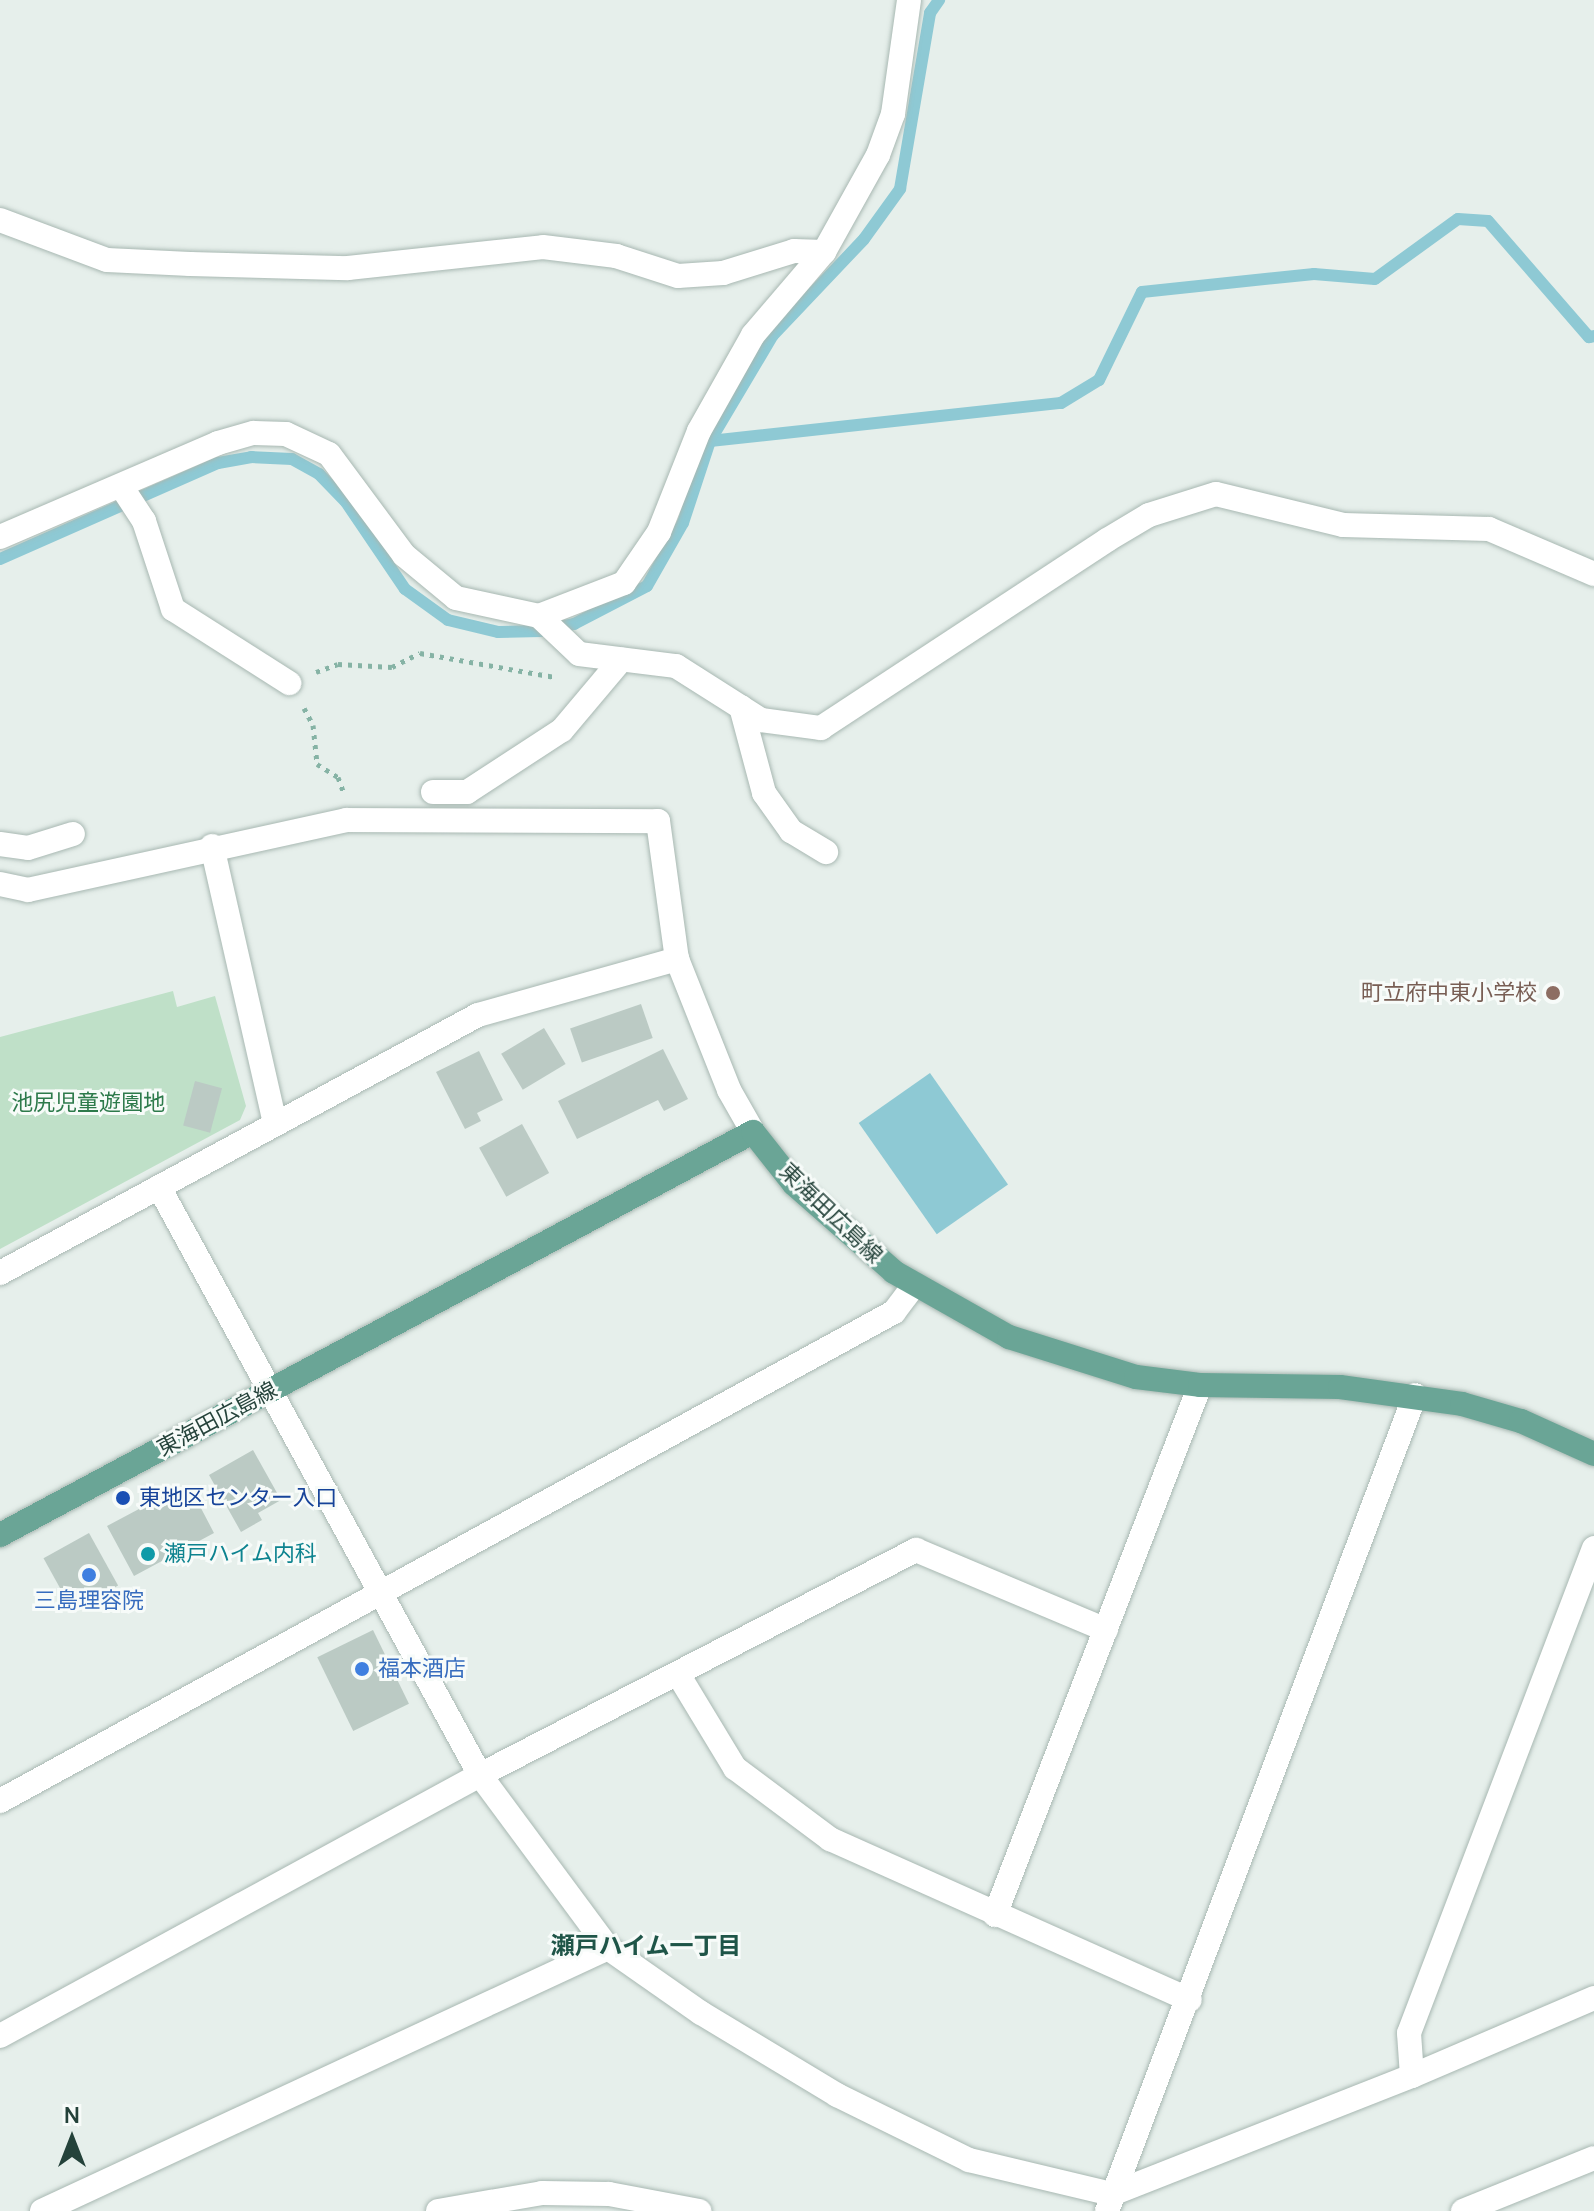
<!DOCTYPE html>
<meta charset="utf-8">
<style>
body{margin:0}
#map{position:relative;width:1594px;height:2211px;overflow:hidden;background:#e6efeb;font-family:Manrope,"Noto Sans JP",sans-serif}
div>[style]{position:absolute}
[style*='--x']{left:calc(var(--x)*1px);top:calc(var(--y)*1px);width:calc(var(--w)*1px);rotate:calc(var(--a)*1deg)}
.green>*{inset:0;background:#bfe0c8}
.water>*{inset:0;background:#8ec9d4;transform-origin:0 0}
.stream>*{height:12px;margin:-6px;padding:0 6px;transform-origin:6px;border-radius:6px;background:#8ec9d4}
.building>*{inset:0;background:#bbcac4;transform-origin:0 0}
.path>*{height:5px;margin-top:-2.5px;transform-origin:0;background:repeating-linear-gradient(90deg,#86b3a5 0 4px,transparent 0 10px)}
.roads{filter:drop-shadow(0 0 2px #a8b8b2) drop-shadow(0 0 2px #a8b8b2)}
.minor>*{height:24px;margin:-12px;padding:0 12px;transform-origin:12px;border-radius:12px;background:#fff}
.major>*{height:24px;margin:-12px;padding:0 12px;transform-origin:12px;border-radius:12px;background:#6aa596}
.dots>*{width:22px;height:22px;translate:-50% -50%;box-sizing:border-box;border:4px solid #f7fbf9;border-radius:50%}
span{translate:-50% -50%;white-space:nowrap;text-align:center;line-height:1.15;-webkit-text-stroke:6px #f7fbf9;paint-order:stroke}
.education-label{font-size:22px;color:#785e54}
.right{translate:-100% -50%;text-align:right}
.park-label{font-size:22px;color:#2d7a4b}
.street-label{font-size:22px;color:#24423a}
.transit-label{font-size:22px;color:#164399}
.left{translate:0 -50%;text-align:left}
.culture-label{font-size:22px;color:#0d838f}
.shop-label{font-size:22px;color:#366cbe}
.neighbourhood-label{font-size:24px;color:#1f5548;font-weight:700}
.north{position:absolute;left:32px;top:2099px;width:80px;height:80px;-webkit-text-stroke:6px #f7fbf9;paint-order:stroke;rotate:0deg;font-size:22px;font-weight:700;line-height:32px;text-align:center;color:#24423a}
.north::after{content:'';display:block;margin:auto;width:28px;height:36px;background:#24423a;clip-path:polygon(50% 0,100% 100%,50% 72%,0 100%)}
</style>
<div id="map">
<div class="green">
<i style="clip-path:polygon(173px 991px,177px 1007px,215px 996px,246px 1106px,240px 1120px,0 1249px,0 1037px)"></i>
</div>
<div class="water">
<i style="left:930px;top:1073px;width:136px;height:87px;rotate:55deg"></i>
</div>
<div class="stream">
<i style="--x:710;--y:441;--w:353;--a:-6.2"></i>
<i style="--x:1061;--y:403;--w:44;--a:-31.2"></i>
<i style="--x:1099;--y:380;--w:98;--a:-64"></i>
<i style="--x:1142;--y:292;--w:173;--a:-6"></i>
<i style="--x:1314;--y:274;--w:61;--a:4.7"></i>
<i style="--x:1375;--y:279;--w:102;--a:-35.9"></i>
<i style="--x:1458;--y:219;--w:30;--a:4"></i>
<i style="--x:1488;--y:221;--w:154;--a:49"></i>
<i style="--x:1589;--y:337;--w:5;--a:-11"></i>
<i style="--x:0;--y:559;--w:238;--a:-23.8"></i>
<i style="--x:218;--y:463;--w:34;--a:-10"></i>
<i style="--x:251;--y:457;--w:41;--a:2.8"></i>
<i style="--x:292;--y:459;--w:31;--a:29"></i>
<i style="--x:319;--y:474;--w:39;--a:46"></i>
<i style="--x:346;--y:502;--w:105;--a:55.9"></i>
<i style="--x:405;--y:589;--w:53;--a:35.8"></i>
<i style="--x:448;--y:620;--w:51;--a:13.5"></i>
<i style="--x:498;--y:632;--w:43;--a:-1.3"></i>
<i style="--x:541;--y:631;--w:34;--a:-12"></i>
<i style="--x:574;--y:624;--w:82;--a:-27.5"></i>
<i style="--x:647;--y:586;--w:73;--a:-60.3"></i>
<i style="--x:683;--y:523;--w:86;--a:-71.8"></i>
<i style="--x:710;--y:441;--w:123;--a:-59.3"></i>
<i style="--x:773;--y:335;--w:132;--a:-46.5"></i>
<i style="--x:864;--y:239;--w:62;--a:-54.2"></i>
<i style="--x:900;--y:189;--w:179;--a:-80.3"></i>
<i style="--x:930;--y:13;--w:16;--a:-55"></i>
</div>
<div class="building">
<i style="left:641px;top:1004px;width:36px;height:75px;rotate:71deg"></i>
<i style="left:544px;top:1028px;width:42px;height:50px;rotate:59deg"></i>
<i style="clip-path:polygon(663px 1049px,688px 1099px,664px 1111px,658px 1100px,577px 1139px,558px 1101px)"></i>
<i style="clip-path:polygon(479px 1051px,503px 1100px,477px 1113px,481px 1121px,465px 1129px,436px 1072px)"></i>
<i style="left:195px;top:1081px;width:28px;height:46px;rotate:15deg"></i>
<i style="left:522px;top:1124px;width:56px;height:49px;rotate:61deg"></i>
<i style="clip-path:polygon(253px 1450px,281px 1500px,258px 1513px,262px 1520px,241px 1532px,209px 1475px)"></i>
<i style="clip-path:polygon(192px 1491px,214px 1533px,134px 1576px,107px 1526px,154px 1501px,159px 1509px)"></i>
<i style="left:89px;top:1533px;width:60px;height:52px;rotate:61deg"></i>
<i style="left:373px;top:1630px;width:82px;height:62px;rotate:64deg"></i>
</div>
<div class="path">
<i style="--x:316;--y:672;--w:23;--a:-20"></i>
<i style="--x:338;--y:664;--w:54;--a:3.2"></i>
<i style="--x:392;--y:667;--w:31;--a:-27"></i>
<i style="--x:420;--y:653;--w:137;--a:10.1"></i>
<i style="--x:304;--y:708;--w:19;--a:62"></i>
<i style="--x:313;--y:725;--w:39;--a:84"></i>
<i style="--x:317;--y:764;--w:25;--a:32"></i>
<i style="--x:338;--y:777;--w:15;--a:70"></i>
</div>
<div class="roads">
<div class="minor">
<i style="--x:0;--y:220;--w:114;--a:20.5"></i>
<i style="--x:107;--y:260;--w:83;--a:2.8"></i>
<i style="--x:190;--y:264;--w:158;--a:1.5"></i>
<i style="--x:348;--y:268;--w:196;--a:-6.1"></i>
<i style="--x:543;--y:247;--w:74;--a:7"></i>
<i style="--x:616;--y:256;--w:65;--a:17.9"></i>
<i style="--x:678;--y:276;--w:45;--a:-3.8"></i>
<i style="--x:723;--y:273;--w:74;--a:-17.2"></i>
<i style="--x:794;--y:251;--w:30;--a:2"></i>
<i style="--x:121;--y:486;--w:42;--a:56.7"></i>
<i style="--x:144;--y:521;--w:93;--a:71.8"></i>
<i style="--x:173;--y:609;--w:138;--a:32.5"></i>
<i style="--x:0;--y:537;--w:237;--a:-23.3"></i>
<i style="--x:218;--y:443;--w:37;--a:-16"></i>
<i style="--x:254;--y:433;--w:32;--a:2"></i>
<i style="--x:286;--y:434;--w:47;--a:24.9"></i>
<i style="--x:329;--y:454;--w:126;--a:53.4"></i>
<i style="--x:404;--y:555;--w:67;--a:39.6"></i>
<i style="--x:456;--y:598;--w:85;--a:12.2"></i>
<i style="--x:539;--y:616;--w:55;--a:43.5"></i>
<i style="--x:579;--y:654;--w:98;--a:7.1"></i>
<i style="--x:676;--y:666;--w:101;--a:32.4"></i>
<i style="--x:761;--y:720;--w:61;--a:7.6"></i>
<i style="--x:821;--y:728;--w:342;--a:-33.3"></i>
<i style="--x:1107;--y:540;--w:49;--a:-30.8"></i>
<i style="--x:1149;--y:515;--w:70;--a:-17.4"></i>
<i style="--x:1216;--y:494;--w:131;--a:13.7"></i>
<i style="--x:1343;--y:525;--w:146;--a:1.6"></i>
<i style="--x:1489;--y:529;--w:114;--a:23.2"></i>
<i style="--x:539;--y:616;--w:91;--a:-21.2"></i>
<i style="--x:624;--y:583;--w:62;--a:-55.5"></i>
<i style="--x:659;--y:532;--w:109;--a:-68.4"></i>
<i style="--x:699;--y:431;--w:110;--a:-60.6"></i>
<i style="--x:753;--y:335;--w:109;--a:-49.5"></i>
<i style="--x:824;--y:252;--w:111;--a:-60.9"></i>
<i style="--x:878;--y:155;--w:44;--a:-69.9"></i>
<i style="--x:893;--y:114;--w:115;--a:-82"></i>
<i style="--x:741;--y:707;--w:89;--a:75"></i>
<i style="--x:764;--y:793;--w:47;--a:54.6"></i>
<i style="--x:791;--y:831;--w:41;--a:31"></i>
<i style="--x:433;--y:792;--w:34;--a:0"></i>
<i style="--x:467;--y:792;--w:113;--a:-33.1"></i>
<i style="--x:562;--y:730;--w:92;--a:-49.9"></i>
<i style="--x:0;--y:844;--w:28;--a:8"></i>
<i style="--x:28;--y:848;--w:47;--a:-17.3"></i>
<i style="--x:212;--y:846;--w:285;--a:77.2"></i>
<i style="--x:0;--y:884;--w:29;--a:12"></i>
<i style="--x:28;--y:890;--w:326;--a:-12.4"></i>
<i style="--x:346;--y:820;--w:312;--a:0.2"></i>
<i style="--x:658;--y:821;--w:139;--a:82.2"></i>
<i style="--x:677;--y:959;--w:141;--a:68.3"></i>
<i style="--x:729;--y:1090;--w:48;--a:60.3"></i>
<i style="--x:159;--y:1187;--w:670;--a:61.37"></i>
<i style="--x:480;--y:1775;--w:215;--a:53.5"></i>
<i style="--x:608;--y:1948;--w:113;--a:35"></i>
<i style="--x:701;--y:2013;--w:159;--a:31.1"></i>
<i style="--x:837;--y:2095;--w:147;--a:26.2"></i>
<i style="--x:969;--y:2160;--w:147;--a:13.4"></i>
<i style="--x:1112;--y:2194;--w:322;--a:-21.5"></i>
<i style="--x:1412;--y:2076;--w:198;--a:-23.2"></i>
<i style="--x:0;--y:1273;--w:543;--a:-28.36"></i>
<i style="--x:478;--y:1015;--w:207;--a:-15.7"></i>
<i style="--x:678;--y:1674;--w:110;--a:58.8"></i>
<i style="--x:735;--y:1768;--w:119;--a:36.8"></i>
<i style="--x:830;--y:1839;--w:394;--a:24.1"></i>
<i style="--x:0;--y:1801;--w:1019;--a:-28.68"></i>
<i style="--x:894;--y:1312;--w:34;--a:-53"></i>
<i style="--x:995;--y:1915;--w:568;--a:-68.85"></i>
<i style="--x:0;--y:2036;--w:546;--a:-28.54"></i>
<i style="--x:480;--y:1775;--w:491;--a:-27.3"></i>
<i style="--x:916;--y:1550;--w:206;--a:22.8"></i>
<i style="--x:1412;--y:2076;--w:43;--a:-94"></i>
<i style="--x:1409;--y:2033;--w:519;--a:-69.12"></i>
<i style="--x:42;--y:2211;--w:624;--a:-24.92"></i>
<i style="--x:438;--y:2211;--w:106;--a:-9.8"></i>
<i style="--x:542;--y:2193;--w:67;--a:0.9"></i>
<i style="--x:609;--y:2194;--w:92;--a:10.7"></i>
<i style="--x:1107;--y:2211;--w:872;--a:-69.32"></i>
<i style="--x:1463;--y:2211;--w:141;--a:-22"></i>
</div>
<div class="major">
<i style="--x:0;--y:1535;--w:854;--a:-28.16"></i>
<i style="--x:753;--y:1132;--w:66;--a:51.7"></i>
<i style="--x:794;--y:1184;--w:133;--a:41.3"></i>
<i style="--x:894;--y:1272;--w:132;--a:29.5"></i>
<i style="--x:1009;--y:1337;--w:133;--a:17.5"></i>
<i style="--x:1136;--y:1377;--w:64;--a:7.1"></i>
<i style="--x:1200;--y:1385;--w:140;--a:0.8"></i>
<i style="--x:1340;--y:1387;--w:123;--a:7.9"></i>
<i style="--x:1462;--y:1404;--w:61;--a:16.1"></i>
<i style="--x:1521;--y:1421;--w:80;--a:24.3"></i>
</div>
</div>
<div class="dots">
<i style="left:1553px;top:993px;background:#8d6e63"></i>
<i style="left:123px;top:1498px;background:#1a4fb4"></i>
<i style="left:148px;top:1554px;background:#0f9aa8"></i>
<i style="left:89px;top:1575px;background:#3f7fe0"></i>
<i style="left:362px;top:1669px;background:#3f7fe0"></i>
</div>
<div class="education-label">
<span class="right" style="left:1537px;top:993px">町立府中東小学校</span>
</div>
<div class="park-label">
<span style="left:88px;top:1103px">池尻児童遊園地</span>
</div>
<div class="street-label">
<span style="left:831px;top:1213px;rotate:44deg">東海田広島線</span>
<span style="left:217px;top:1419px;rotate:-28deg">東海田広島線</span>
</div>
<div class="transit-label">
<span class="left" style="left:139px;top:1498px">東地区センター入口</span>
</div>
<div class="culture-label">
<span class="left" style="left:164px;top:1554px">瀬戸ハイム内科</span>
</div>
<div class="shop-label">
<span style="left:89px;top:1601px">三島理容院</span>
<span class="left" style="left:378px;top:1669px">福本酒店</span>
</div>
<div class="neighbourhood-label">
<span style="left:646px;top:1945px">瀬戸ハイム一丁目</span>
</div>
<div class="north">N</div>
</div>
